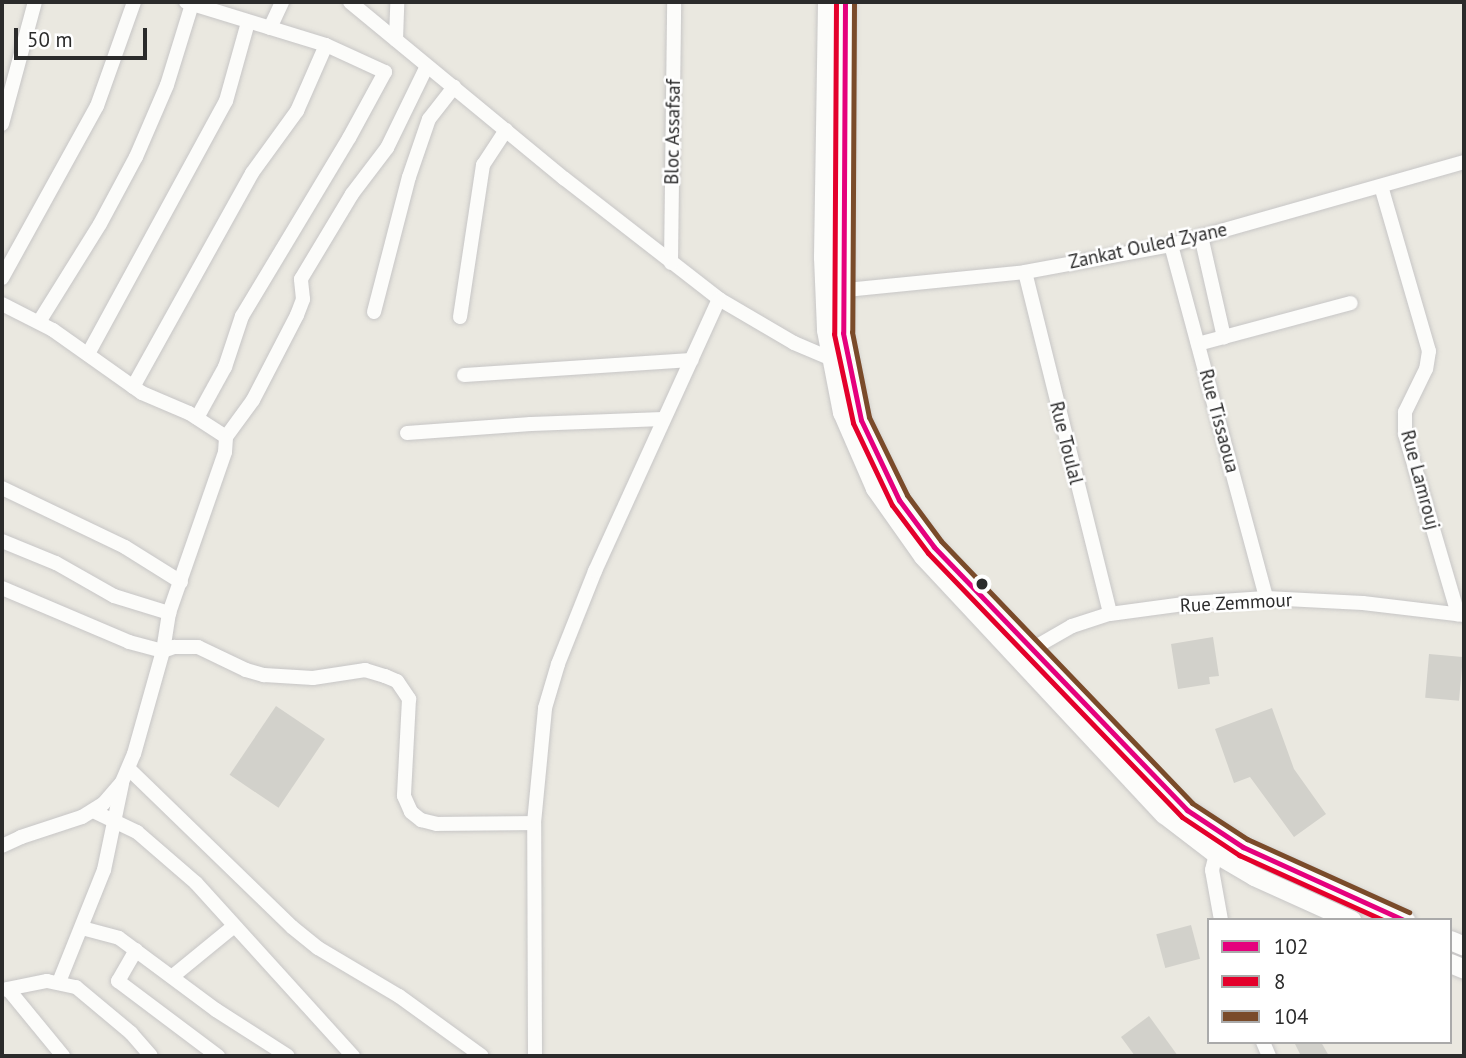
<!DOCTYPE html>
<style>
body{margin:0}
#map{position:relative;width:1466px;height:1058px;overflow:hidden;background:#eae8e0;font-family:"PT Sans",sans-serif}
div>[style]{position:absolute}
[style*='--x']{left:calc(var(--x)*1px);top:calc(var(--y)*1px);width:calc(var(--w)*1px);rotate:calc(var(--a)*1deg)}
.building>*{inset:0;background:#d2d1cb;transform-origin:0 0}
.roads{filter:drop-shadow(0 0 2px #c7c6c6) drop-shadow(0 0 2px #c7c6c6)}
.street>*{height:14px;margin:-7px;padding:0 7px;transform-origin:7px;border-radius:7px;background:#fcfcfa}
.secondary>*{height:19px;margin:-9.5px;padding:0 9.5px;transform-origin:9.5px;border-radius:9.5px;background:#fcfcfa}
.bus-1>*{height:5px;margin:-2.5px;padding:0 2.5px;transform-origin:2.5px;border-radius:2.5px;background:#e5007d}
.bus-2>*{height:5px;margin:-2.5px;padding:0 2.5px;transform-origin:2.5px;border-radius:2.5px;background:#e4002b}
.bus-3>*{height:5px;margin:-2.5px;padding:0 2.5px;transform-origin:2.5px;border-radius:2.5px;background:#7a4b2a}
.dots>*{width:19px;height:19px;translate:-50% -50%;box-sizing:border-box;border:4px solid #fff;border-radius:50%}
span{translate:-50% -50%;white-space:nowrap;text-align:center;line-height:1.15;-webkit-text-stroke:5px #fff;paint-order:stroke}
.street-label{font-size:19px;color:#2b2b2b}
.frame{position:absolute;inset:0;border:4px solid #2b2b2b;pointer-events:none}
.legend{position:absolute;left:1207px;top:918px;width:245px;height:126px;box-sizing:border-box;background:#fff;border:2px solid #aaa;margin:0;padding:9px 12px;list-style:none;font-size:21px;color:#2b2b2b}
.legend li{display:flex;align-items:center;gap:14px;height:35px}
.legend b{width:35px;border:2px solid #aaa}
.scale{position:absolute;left:14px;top:28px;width:133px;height:32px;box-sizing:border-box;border:4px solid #2b2b2b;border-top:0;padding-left:9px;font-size:21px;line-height:24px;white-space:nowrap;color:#2b2b2b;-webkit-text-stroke:5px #fff;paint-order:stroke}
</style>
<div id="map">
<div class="building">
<i style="clip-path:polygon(1213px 637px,1219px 676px,1209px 677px,1210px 684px,1178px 689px,1171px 644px)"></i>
<i style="left:1429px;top:654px;width:34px;height:44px;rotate:5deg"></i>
<i style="left:276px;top:706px;width:59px;height:83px;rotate:34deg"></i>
<i style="clip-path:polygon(1272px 708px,1294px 769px,1326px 814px,1294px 837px,1250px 777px,1234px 783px,1215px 729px)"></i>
<i style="left:1191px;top:925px;width:35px;height:36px;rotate:75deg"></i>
<i style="clip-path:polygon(1149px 1016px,1178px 1056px,1135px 1056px,1121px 1037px)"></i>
<i style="clip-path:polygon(1294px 1042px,1321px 1042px,1329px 1056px,1301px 1056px)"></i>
</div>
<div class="roads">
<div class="street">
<i style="--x:186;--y:2;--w:146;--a:17.1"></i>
<i style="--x:326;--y:45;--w:65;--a:24.6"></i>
<i style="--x:385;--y:72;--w:75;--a:118.6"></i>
<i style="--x:349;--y:138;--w:208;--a:121"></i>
<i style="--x:242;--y:316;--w:54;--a:108.4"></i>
<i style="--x:225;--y:367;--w:58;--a:118.8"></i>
<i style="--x:350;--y:2;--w:278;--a:39.5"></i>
<i style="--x:565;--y:179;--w:195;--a:37.9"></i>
<i style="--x:719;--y:299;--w:87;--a:30.4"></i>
<i style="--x:794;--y:343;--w:38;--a:23"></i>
<i style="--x:270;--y:28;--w:29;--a:-65"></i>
<i style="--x:396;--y:40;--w:38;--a:-88"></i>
<i style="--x:2;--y:124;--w:126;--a:-74.9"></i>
<i style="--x:1381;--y:186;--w:172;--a:73.8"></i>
<i style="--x:1429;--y:351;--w:18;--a:99"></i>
<i style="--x:1426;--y:369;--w:48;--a:116"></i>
<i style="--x:1405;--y:412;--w:22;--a:90"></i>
<i style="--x:1405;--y:434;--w:188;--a:73.6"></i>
<i style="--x:1201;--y:236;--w:104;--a:77.2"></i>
<i style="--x:1171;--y:245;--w:366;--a:74.9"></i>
<i style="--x:671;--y:263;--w:261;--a:-89.3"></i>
<i style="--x:1025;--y:272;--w:352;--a:76"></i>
<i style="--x:2;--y:278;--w:196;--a:-61.1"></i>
<i style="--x:97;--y:106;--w:110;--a:-70.4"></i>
<i style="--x:836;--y:291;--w:190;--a:-5.7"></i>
<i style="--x:1025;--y:272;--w:148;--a:-10.5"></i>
<i style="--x:1171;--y:245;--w:305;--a:-15.8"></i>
<i style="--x:2;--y:304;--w:57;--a:27"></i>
<i style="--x:53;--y:330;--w:109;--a:35.3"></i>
<i style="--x:142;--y:393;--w:51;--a:23.1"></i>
<i style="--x:189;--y:413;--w:44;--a:33"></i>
<i style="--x:374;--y:312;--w:139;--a:-75.5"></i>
<i style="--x:409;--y:177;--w:61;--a:-71"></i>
<i style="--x:429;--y:119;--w:41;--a:-52"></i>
<i style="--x:460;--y:317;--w:154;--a:-81.4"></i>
<i style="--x:483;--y:165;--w:42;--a:-56.7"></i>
<i style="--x:39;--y:322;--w:115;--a:-58.1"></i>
<i style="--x:100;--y:224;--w:76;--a:-61.8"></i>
<i style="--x:136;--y:157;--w:78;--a:-66.7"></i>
<i style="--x:167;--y:85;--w:85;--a:-72.8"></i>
<i style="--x:1198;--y:344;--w:158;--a:-15"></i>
<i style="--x:88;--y:354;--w:288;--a:-61.4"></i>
<i style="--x:226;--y:101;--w:82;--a:-74.4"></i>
<i style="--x:464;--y:375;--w:228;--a:-3.8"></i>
<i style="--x:133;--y:387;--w:245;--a:-60.9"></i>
<i style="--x:252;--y:173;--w:77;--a:-54"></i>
<i style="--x:297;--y:111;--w:72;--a:-66.3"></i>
<i style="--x:407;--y:433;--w:124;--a:-4.2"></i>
<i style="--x:531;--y:424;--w:132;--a:-2.2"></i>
<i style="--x:2;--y:488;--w:136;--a:25.6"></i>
<i style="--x:125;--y:547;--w:66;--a:32"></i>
<i style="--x:2;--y:541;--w:58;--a:22.2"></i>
<i style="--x:56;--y:563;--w:67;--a:29.6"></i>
<i style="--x:114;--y:596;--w:58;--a:17.2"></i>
<i style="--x:2;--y:588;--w:138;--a:23"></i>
<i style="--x:129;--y:642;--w:35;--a:15"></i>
<i style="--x:163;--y:651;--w:12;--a:-20"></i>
<i style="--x:174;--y:647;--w:24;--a:0"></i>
<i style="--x:198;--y:647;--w:53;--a:25.6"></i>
<i style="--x:246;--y:670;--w:19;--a:16"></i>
<i style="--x:264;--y:675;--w:49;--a:3.5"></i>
<i style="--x:313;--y:678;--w:53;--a:-8.7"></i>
<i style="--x:365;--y:670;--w:21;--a:17"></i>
<i style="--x:385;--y:676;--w:13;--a:23"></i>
<i style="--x:397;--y:681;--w:22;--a:56"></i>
<i style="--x:409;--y:699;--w:97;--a:93"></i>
<i style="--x:404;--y:796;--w:17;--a:66"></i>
<i style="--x:411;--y:812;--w:13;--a:39"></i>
<i style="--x:421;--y:820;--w:16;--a:14"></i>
<i style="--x:437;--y:824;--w:97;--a:-0.6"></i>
<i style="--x:1025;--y:653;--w:54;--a:-29.9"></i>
<i style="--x:1072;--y:626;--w:40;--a:-18"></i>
<i style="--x:1110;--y:614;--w:82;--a:-7.7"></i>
<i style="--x:1191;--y:603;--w:75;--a:-3.8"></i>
<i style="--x:1266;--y:598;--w:97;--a:3"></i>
<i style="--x:1363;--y:603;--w:102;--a:6.8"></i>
<i style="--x:129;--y:769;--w:227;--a:44.1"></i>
<i style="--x:292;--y:927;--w:33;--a:39"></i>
<i style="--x:318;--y:948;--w:94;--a:30.7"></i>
<i style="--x:399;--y:996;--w:102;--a:35.9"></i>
<i style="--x:93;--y:811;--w:49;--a:25.5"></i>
<i style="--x:137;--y:832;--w:78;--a:40.8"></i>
<i style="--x:196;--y:883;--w:234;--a:47.8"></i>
<i style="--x:2;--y:846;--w:21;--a:-25"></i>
<i style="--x:21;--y:837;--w:64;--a:-18.2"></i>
<i style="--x:82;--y:817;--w:25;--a:-32"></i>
<i style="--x:103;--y:804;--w:29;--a:-49"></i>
<i style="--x:122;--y:782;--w:30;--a:-67"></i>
<i style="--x:134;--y:754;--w:107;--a:-74.3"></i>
<i style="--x:163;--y:651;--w:38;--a:-81"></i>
<i style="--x:169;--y:613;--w:170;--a:-70.8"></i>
<i style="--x:225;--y:452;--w:15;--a:-86"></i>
<i style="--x:226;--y:437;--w:46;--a:-53.9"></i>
<i style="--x:253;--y:400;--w:96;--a:-62.6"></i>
<i style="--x:297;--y:315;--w:17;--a:-69"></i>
<i style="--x:303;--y:299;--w:20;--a:-96"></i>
<i style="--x:301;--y:279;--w:99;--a:-59"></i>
<i style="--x:352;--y:194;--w:58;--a:-52.7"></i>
<i style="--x:387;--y:148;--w:91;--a:-64"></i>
<i style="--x:1218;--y:846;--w:25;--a:104"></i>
<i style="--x:1212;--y:870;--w:51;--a:79.8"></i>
<i style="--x:82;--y:928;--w:38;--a:15"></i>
<i style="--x:119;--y:938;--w:121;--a:36.6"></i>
<i style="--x:216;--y:1010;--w:85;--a:32.6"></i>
<i style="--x:136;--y:950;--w:36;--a:120"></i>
<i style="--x:118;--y:981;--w:125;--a:36.9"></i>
<i style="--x:173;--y:976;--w:79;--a:-39.3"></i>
<i style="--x:59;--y:982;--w:121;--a:-68.1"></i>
<i style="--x:104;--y:870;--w:88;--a:-78.2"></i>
<i style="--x:8;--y:989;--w:87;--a:50.6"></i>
<i style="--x:2;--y:990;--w:46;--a:-11.3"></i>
<i style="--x:47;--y:981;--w:30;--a:12"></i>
<i style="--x:76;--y:987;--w:72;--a:39.9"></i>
<i style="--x:131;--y:1033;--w:30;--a:49"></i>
<i style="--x:1263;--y:1042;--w:15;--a:67"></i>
<i style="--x:535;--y:1056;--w:233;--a:-90.2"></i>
<i style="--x:534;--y:823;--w:116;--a:-84.5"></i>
<i style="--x:545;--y:708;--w:46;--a:-73.5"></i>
<i style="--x:558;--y:664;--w:100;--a:-68.3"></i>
<i style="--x:595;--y:571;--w:299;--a:-65.5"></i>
</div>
<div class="secondary">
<i style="--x:827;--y:2;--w:255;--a:90.9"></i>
<i style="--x:823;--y:257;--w:73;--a:87.6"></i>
<i style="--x:826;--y:330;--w:84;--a:79"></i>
<i style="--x:842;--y:412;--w:83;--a:66.5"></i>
<i style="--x:875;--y:488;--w:83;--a:54.8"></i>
<i style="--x:923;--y:556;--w:353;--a:47"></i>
<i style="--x:1164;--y:814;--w:64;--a:37.4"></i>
<i style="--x:1215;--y:853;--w:45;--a:30.5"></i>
<i style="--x:1254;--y:876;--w:107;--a:24.4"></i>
<i style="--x:845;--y:2;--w:331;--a:90.3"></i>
<i style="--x:843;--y:333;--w:89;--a:78.3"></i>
<i style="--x:861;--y:420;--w:89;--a:64.6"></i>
<i style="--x:899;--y:500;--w:59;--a:53.3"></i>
<i style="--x:934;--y:547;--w:320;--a:46.5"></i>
<i style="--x:1154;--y:779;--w:45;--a:43.2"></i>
<i style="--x:1187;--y:810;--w:67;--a:33.5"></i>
<i style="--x:1243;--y:847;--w:178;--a:24.3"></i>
<i style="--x:1450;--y:940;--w:15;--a:23"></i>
<i style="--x:1450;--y:963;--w:15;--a:23"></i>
</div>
</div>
<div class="bus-1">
<i style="--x:845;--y:2;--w:331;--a:90.3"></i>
<i style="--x:843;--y:333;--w:89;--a:78.3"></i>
<i style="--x:861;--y:420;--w:89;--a:64.6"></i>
<i style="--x:899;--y:500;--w:59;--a:53.3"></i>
<i style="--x:934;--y:547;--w:365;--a:46.1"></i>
<i style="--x:1187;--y:810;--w:67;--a:33.5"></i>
<i style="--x:1243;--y:847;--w:177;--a:24.4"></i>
</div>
<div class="bus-2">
<i style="--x:836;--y:2;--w:332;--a:90.3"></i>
<i style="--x:834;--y:334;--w:91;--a:77.9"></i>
<i style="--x:853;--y:423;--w:91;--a:64.6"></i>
<i style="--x:892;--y:505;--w:60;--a:53.1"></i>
<i style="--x:928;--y:553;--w:366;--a:46.1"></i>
<i style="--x:1182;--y:817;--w:69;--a:33.7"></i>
<i style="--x:1239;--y:855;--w:158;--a:24.3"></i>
</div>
<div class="bus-3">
<i style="--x:854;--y:2;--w:330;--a:90.3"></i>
<i style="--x:852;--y:332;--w:87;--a:78.7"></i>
<i style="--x:869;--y:417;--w:87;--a:64"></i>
<i style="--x:907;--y:495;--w:57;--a:53.5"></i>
<i style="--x:941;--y:541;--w:363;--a:46.2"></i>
<i style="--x:1192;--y:803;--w:66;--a:33.2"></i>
<i style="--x:1247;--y:839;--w:178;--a:24.3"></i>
</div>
<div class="dots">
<i style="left:982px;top:584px;background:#2b2b2b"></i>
</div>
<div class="street-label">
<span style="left:673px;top:132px;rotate:-89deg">Bloc Assafsaf</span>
<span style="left:1148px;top:246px;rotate:-12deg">Zankat Ouled Zyane</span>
<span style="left:1219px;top:421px;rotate:75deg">Rue Tissaoua</span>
<span style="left:1066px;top:443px;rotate:76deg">Rue Toulal</span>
<span style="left:1420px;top:480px;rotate:75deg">Rue Lamrouj</span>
<span style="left:1236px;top:603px;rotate:-3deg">Rue Zemmour</span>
</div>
<div class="frame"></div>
<ul class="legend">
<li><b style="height:9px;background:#e5007d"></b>102</li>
<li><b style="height:9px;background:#e4002b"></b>8</li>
<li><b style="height:9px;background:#7a4b2a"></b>104</li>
</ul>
<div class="scale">50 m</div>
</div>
